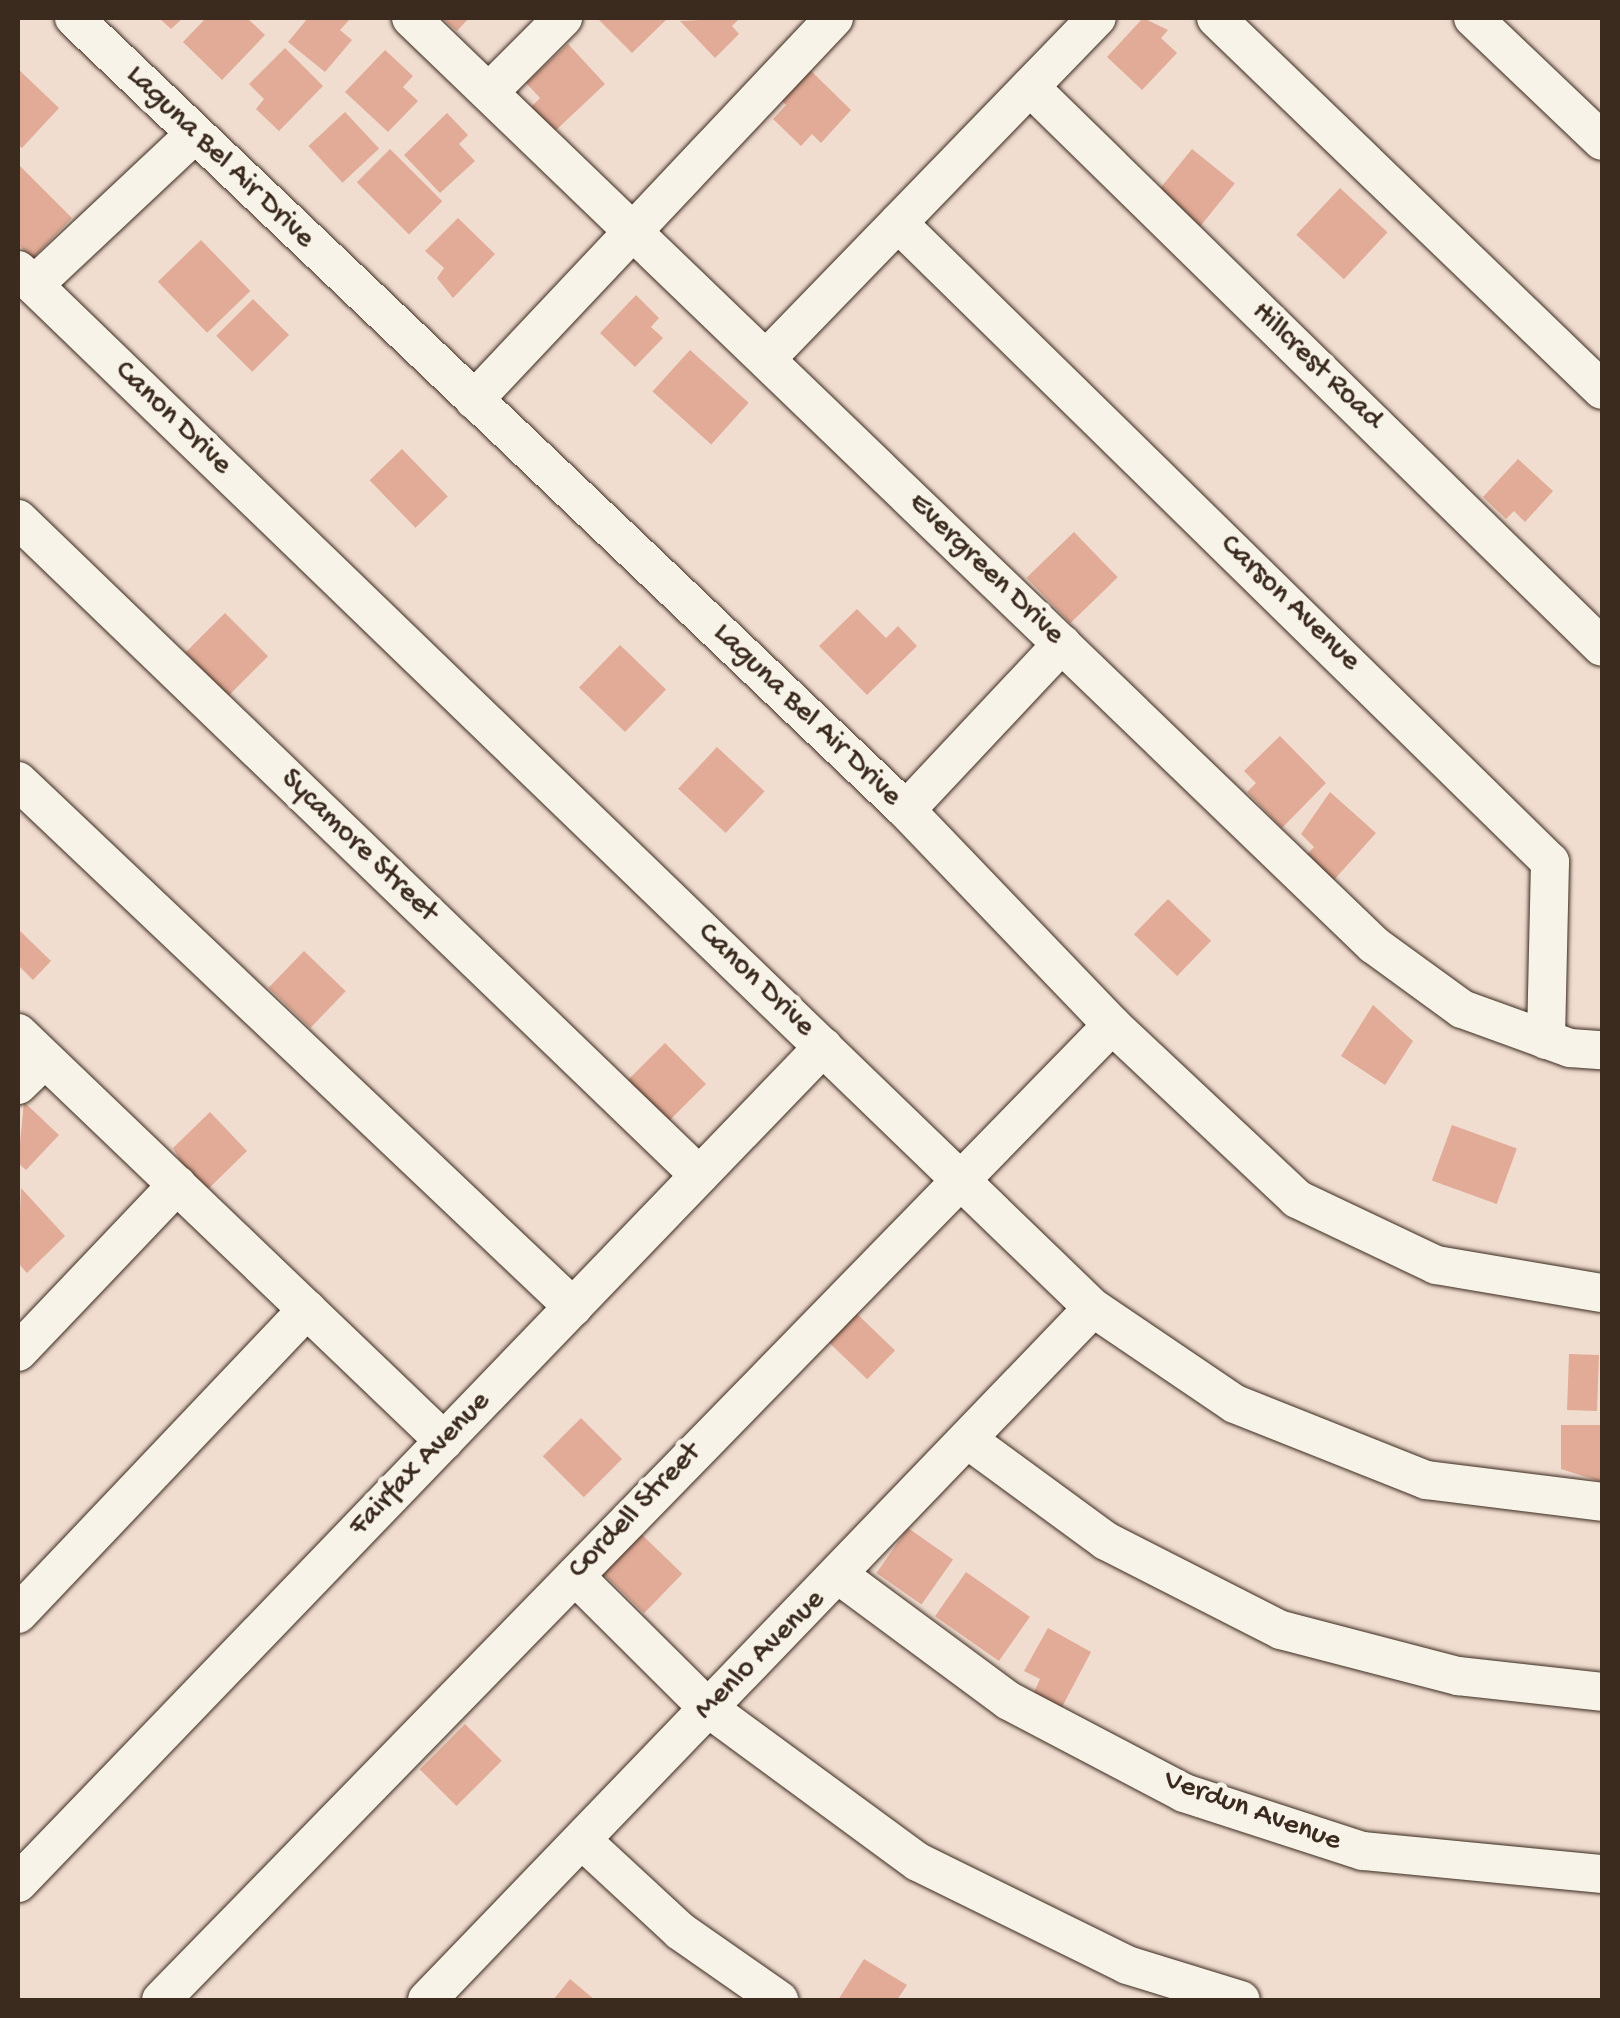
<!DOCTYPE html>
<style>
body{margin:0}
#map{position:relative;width:1620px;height:2018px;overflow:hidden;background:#f0ddd0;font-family:"Gochi Hand",sans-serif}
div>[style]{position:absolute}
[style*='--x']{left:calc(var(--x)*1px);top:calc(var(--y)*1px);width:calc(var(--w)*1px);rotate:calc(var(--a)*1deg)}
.building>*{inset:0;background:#e1ab97;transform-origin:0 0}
.roads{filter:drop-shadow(0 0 2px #3b2a1e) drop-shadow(0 0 2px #3b2a1e)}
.minor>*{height:38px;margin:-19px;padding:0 19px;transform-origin:19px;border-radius:19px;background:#f7f3e8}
span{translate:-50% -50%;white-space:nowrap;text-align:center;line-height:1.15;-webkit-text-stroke:10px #f7f3e8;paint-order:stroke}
.street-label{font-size:30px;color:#3b2a1e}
.frame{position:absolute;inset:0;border:20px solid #3b2a1e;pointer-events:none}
</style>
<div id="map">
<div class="building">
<i style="clip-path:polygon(159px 18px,183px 18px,171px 29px)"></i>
<i style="clip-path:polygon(206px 18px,247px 18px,265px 35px,222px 80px,183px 42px)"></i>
<i style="clip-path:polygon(308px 18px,349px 20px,340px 30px,352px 40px,325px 72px,288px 42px)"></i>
<i style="clip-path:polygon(442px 18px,469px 18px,457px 31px)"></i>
<i style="clip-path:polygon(597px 18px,668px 18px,632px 53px)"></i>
<i style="clip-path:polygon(740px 18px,732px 26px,739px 34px,715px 58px,680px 21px)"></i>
<i style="clip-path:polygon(1143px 18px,1168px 30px,1161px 38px,1177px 53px,1142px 90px,1107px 57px)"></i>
<i style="clip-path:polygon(568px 44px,605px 84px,554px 132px,531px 107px,540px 98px,526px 83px)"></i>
<i style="clip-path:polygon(285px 48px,323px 86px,279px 131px,256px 109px,264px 99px,249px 84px)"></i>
<i style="clip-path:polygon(385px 50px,413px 76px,403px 87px,418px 101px,388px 132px,345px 92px)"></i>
<i style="clip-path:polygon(806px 66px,851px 110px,821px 143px,812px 134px,801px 146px,773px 119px,786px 105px,777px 96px)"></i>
<i style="clip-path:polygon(18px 69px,59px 108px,22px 148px,18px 145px)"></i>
<i style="left:345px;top:112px;width:50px;height:50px;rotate:47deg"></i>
<i style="clip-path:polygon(447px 113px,468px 135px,459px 144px,475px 161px,440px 193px,404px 155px)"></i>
<i style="left:390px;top:149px;width:74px;height:47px;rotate:45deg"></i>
<i style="left:1192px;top:149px;width:55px;height:65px;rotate:39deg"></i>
<i style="clip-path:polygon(18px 164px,72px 218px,32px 259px,18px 244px)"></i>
<i style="left:1340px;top:188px;width:65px;height:64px;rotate:43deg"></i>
<i style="clip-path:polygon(458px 218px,495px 254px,453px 298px,437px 278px,444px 268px,425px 251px)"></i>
<i style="left:201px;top:240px;width:71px;height:60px;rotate:46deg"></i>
<i style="clip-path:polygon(636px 295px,659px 318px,651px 327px,663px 338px,635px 367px,600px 333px)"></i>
<i style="left:253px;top:299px;width:51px;height:52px;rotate:45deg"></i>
<i style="left:690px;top:350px;width:79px;height:56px;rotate:42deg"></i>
<i style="left:402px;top:449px;width:66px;height:45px;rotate:46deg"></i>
<i style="clip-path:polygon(1518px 459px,1553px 491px,1525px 522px,1514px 511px,1506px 519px,1483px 497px)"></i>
<i style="left:1074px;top:532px;width:63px;height:66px;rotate:46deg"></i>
<i style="clip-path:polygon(857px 609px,886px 638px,898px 626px,917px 646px,867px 695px,819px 646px)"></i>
<i style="left:225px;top:613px;width:61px;height:56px;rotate:45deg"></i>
<i style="left:620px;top:645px;width:64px;height:59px;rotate:44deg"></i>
<i style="clip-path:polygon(1280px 736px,1326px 783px,1282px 828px,1247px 792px,1256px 783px,1244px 771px)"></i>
<i style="left:717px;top:747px;width:65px;height:57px;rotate:43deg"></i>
<i style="clip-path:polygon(1330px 792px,1376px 833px,1333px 881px,1305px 856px,1314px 847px,1301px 834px)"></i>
<i style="left:1168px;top:899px;width:60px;height:49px;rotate:44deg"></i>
<i style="clip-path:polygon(18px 929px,51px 961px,33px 980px,18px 965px)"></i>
<i style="left:304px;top:951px;width:58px;height:51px;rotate:44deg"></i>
<i style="clip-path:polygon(1373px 1005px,1413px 1041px,1385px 1085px,1341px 1056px)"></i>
<i style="left:665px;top:1043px;width:58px;height:56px;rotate:45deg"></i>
<i style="clip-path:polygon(24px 1102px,59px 1135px,26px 1170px,18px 1163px)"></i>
<i style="clip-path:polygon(210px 1112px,247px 1151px,201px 1196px,173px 1148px)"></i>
<i style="left:1452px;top:1125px;width:69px;height:59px;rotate:20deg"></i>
<i style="clip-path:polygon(21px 1188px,65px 1236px,27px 1273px,18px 1263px)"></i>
<i style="left:854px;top:1311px;width:57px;height:40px;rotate:44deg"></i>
<i style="left:1569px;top:1354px;width:30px;height:56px;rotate:2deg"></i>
<i style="left:581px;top:1418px;width:58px;height:54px;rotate:45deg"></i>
<i style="clip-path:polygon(1561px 1425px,1602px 1425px,1602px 1482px,1561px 1469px)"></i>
<i style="left:908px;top:1528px;width:55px;height:55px;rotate:35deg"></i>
<i style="left:637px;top:1530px;width:63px;height:55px;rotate:44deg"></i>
<i style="left:966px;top:1572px;width:78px;height:54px;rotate:35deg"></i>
<i style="clip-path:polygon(1048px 1628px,1091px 1652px,1062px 1707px,1034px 1692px,1040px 1679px,1024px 1671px)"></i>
<i style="left:465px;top:1724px;width:52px;height:64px;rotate:45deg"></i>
<i style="clip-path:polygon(864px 1959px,907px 1985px,897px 2000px,838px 2000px)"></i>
<i style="clip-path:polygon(570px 1979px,595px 2000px,540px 2000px,553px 2000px)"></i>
</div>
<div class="roads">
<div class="minor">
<i style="--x:74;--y:18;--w:1149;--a:43.59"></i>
<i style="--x:906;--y:810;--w:298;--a:46.2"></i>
<i style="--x:1112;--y:1025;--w:254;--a:43.2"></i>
<i style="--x:1297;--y:1199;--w:154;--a:25.4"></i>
<i style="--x:1436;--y:1265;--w:168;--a:9.6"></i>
<i style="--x:411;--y:18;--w:1337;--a:43.91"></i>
<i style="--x:1374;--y:945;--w:109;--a:36"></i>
<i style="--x:1462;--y:1009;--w:115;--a:19.9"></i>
<i style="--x:1570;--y:1048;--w:32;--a:4"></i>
<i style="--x:1216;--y:18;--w:536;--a:43.94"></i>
<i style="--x:1473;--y:18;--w:178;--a:43.6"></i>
<i style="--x:1030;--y:87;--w:800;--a:44.39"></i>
<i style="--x:489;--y:92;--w:105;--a:-45"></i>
<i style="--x:898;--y:223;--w:913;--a:44.42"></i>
<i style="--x:1550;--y:862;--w:178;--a:91.3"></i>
<i style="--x:18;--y:270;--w:1494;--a:44"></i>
<i style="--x:1093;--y:1308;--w:171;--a:34.1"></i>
<i style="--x:1235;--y:1404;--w:206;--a:21.7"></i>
<i style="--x:1426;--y:1480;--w:177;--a:7.1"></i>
<i style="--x:34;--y:285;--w:219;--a:-43.2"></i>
<i style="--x:767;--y:358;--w:474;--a:-45.9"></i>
<i style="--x:474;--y:400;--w:525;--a:-46.7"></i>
<i style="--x:18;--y:519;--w:946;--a:43.93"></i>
<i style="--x:18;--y:781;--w:765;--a:43.46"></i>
<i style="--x:906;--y:810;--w:228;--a:-46.8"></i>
<i style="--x:18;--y:1033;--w:590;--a:43.76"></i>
<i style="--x:18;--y:1085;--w:37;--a:-44"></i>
<i style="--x:18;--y:1352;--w:231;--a:-46.4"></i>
<i style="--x:968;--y:1440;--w:171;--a:36.2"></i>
<i style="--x:1106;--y:1541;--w:196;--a:27"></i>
<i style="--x:1281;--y:1630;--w:183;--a:14.6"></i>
<i style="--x:1458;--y:1676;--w:145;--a:6.3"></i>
<i style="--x:575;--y:1576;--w:187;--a:44.8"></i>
<i style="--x:708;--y:1708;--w:260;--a:36.3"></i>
<i style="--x:918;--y:1862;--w:233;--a:26.2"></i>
<i style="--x:1127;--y:1965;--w:119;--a:17.1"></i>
<i style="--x:840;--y:1576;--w:210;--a:36.5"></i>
<i style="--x:1009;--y:1701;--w:198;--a:27.7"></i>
<i style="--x:1184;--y:1793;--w:188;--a:18"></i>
<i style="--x:1363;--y:1851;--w:240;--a:5.5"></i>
<i style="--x:18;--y:1614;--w:420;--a:-46.5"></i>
<i style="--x:584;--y:1842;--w:131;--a:42.8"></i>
<i style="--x:680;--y:1931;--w:121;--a:34.9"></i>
<i style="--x:18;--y:1883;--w:1161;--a:-46.08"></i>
<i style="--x:161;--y:2000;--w:1362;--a:-45.71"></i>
<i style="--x:427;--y:2000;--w:960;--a:-46.1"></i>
</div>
</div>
<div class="street-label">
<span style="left:219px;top:158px;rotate:44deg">Laguna Bel Air Drive</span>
<span style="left:1316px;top:367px;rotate:44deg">Hillcrest Road</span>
<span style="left:172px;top:419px;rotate:44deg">Canon Drive</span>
<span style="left:985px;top:570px;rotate:44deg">Evergreen Drive</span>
<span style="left:1289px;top:604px;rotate:44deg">Carson Avenue</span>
<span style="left:806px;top:716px;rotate:44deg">Laguna Bel Air Drive</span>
<span style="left:358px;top:847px;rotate:44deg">Sycamore Street</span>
<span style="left:755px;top:981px;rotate:44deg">Canon Drive</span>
<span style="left:421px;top:1465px;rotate:-46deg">Fairfax Avenue</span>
<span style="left:636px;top:1512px;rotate:-46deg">Cordell Street</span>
<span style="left:761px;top:1656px;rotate:-45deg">Menlo Avenue</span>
<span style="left:1252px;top:1812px;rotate:20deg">Verdun Avenue</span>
</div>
<div class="frame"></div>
</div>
